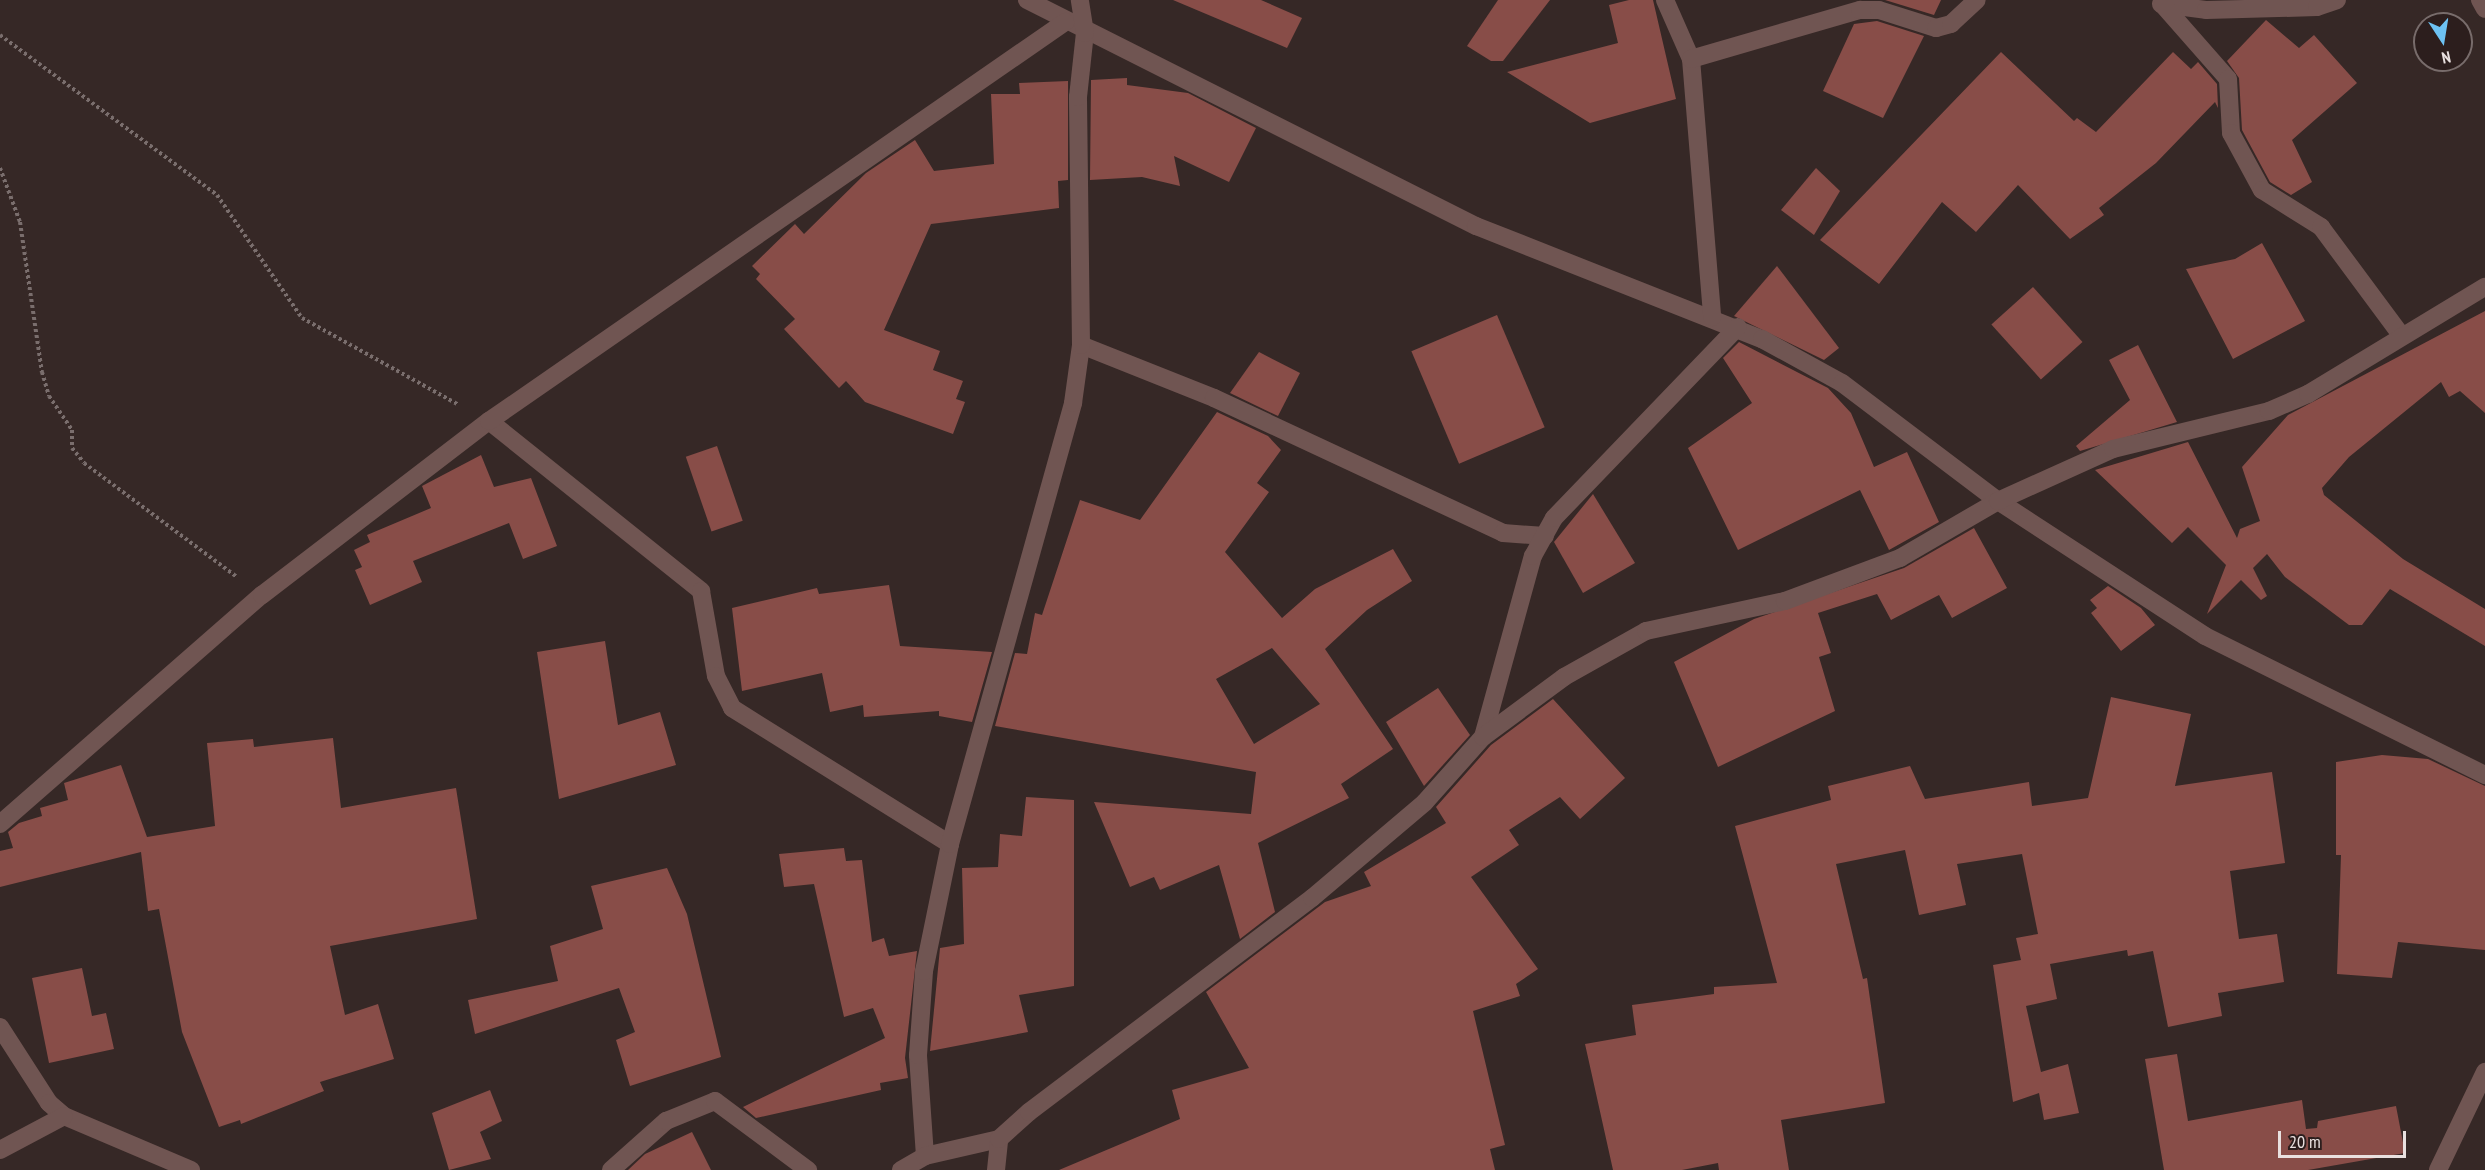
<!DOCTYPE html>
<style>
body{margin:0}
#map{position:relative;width:2485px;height:1170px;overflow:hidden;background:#362826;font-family:"PT Sans Narrow",sans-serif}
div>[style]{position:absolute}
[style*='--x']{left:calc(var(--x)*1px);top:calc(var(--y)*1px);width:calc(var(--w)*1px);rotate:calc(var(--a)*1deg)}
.building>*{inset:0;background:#884d48;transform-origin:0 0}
.path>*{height:4px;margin-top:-2px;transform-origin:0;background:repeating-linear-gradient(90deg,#7a6e6d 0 3px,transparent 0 6px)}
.street>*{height:18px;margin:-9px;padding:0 9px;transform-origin:9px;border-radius:9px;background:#705552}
span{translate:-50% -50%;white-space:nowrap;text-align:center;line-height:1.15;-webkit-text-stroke:4.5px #2c1e1d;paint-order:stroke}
.north{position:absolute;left:2413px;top:12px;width:60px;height:60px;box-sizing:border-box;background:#2c1e1d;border:2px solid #786c6b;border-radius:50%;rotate:168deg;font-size:16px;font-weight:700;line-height:24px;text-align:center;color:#e9e0df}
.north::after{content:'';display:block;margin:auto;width:21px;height:27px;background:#6dc2f3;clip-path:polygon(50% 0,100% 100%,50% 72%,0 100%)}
.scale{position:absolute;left:2278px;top:1131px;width:128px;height:27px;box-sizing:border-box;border:3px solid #e9e0df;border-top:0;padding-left:8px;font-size:18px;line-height:21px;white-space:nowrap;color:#e9e0df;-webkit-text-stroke:4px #2c1e1d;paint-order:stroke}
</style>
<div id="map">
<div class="building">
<i style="clip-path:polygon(1173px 0,1261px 0,1302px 18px,1287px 48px)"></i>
<i style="clip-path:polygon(1498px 0,1550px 0,1503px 61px,1491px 61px,1467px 46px)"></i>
<i style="clip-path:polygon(1629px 0,1653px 0,1676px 99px,1590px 123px,1507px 72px,1618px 43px,1609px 5px)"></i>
<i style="clip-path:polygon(1885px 0,1941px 0,1934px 15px)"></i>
<i style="clip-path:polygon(2266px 20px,2299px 48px,2314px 35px,2357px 83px,2292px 140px,2312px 182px,2291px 195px,2270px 182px,2242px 130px,2239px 78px,2227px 61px)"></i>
<i style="clip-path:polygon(1877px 21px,1924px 36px,1883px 118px,1823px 91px,1854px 24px)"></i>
<i style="clip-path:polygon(2001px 52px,2074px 121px,2077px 118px,2096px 132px,2173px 52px,2191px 69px,2198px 62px,2217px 84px,2218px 108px,2215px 102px,2156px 163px,2099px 208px,2104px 215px,2070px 239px,2018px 185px,1976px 232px,1942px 202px,1879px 284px,1820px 240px)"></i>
<i style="clip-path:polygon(1127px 78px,1127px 85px,1188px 93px,1256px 128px,1229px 182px,1174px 156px,1180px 186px,1142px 177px,1090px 180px,1091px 80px)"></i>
<i style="clip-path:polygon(1068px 81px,1068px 180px,1058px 181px,1059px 208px,931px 224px,884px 330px,940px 351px,933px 370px,963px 381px,956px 399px,965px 402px,953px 434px,865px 402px,846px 381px,839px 388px,784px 329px,795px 319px,756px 279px,760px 274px,752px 266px,795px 224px,804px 234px,866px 173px,915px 140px,934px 171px,994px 164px,991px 94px,1020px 94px,1019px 83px)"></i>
<i style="clip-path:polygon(1816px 168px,1840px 191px,1814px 235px,1781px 210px)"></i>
<i style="clip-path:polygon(2262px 243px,2305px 321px,2233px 359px,2186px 269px,2235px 259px)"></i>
<i style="clip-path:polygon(1777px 266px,1839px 348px,1824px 360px,1734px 316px)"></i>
<i style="left:2033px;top:287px;width:74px;height:56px;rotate:48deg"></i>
<i style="clip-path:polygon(2485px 311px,2485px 413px,2460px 391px,2449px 397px,2441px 382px,2349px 457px,2322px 488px,2324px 495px,2403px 559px,2485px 609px,2485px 646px,2390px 589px,2362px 625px,2349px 625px,2285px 577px,2267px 554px,2253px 568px,2267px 596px,2261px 600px,2241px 580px,2207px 614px,2226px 565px,2188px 527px,2172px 543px,2095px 470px,2188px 442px,2237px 538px,2240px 529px,2260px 521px,2242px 467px,2288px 415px)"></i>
<i style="left:1497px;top:315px;width:122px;height:93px;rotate:67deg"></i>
<i style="clip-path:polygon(1739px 342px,1828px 388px,1851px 413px,1874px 467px,1907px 452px,1939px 522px,1889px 550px,1860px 490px,1738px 550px,1688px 448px,1752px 403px,1723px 358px)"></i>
<i style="clip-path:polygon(2138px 345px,2177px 422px,2080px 451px,2076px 446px,2130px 400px,2109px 360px)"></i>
<i style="clip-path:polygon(1259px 352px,1300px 373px,1278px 416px,1230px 393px)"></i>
<i style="clip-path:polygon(evenodd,1217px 412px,1268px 436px,1281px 450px,1257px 483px,1269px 492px,1225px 552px,1282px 618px,1315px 589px,1393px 549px,1412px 581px,1367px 610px,1325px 649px,1393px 749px,1341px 784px,1349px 798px,1258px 843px,1275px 912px,1240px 939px,1219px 865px,1160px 890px,1154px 877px,1130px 887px,1094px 802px,1251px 814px,1256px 772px,995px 726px,1015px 653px,1027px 654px,1035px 613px,1042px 615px,1080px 500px,1140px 520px,1217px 412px,1272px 648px,1320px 704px,1254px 744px,1216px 679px,1272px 648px)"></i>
<i style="left:717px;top:446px;width:79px;height:33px;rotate:71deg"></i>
<i style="clip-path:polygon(481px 455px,494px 487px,531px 478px,557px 546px,523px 559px,509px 523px,413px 561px,422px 582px,370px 605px,355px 570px,362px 567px,354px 550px,370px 542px,367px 535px,431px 508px,422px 486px)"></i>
<i style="clip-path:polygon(1593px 494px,1635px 563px,1583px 593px,1554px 542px)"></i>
<i style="clip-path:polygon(1974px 528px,2007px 588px,1952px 618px,1939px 595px,1891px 620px,1877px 594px,1818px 613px,1831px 653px,1819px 657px,1835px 711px,1718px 767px,1674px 662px,1754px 619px,1904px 568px)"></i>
<i style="clip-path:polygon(889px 585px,900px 646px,992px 652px,972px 722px,939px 716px,939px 711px,864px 717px,863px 705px,830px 712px,822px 673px,742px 691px,732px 608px,817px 588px,819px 594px)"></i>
<i style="clip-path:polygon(2108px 586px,2141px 608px,2155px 625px,2121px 651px,2091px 613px,2097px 608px,2090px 600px)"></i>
<i style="clip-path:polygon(605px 641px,618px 725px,660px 712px,676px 765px,559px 799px,537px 652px)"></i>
<i style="clip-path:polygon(1438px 688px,1470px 735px,1424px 786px,1386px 722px)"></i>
<i style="clip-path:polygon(2111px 697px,2191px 714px,2175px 786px,2272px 772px,2285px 863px,2230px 871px,2239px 939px,2277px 934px,2284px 982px,2218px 993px,2222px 1016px,2168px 1027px,2153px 951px,2128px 956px,2127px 950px,2050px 964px,2057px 999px,2026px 1006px,2041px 1072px,2068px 1064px,2079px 1113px,2044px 1120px,2039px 1093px,2013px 1102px,1993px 965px,2021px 960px,2016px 938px,2038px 934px,2022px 854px,1957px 864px,1966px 905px,1919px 915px,1905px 850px,1836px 864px,1863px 979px,1867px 978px,1885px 1103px,1781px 1120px,1789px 1170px,1719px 1170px,1718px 1163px,1682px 1170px,1613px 1170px,1585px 1044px,1636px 1035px,1632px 1005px,1714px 994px,1714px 987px,1777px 983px,1735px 826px,1831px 800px,1828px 786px,1910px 766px,1925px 799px,2029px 782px,2032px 806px,2088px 798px)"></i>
<i style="clip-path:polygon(1553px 699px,1625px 778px,1580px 819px,1560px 797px,1509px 830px,1519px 845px,1471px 877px,1538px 969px,1516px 984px,1520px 996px,1473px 1011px,1505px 1145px,1490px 1149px,1495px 1170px,1059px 1170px,1180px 1119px,1172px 1090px,1249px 1068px,1206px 992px,1325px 902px,1371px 886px,1364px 872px,1446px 823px,1436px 807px,1491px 745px)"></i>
<i style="clip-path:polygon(333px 738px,341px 808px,456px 788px,477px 919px,330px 946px,345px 1015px,378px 1004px,394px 1059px,320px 1082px,324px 1091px,241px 1124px,240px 1120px,219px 1127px,182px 1032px,159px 909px,148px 911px,141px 852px,0 887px,0 851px,13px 848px,8px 832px,19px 823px,42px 816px,40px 808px,68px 800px,64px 783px,121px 765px,147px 837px,215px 826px,207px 743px,253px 739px,254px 747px)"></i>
<i style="clip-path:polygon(2382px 755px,2428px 759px,2485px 786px,2485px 950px,2398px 942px,2392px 978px,2337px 974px,2341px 855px,2336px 855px,2336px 762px)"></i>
<i style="clip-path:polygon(1026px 797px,1074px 800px,1074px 986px,1019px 995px,1028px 1032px,930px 1051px,940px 948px,964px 944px,962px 868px,998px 867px,1000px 834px,1022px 836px)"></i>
<i style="clip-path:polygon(844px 848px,846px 861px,862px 860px,872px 942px,884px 938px,889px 956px,917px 951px,905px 1058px,908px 1078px,880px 1083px,881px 1090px,756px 1118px,743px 1107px,885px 1038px,873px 1008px,844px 1017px,814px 884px,784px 887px,779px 854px)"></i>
<i style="clip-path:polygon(667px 868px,687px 914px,721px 1057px,630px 1086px,616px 1040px,635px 1032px,619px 988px,475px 1034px,468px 1000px,558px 981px,550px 946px,603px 929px,591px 886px)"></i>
<i style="clip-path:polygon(82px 968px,92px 1016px,106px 1013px,114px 1049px,49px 1063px,32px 978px)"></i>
<i style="clip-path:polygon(2177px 1054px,2188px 1121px,2302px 1100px,2306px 1129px,2317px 1128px,2318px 1121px,2396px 1106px,2405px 1153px,2308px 1170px,2164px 1170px,2145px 1059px)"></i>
<i style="clip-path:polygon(490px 1090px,502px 1121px,480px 1132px,491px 1159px,449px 1170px,432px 1113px)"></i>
<i style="clip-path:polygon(692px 1132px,711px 1170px,628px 1170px,645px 1154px)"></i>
</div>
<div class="path">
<i style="--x:0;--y:35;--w:270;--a:36.4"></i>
<i style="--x:217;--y:195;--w:150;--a:55.4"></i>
<i style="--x:302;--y:318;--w:179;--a:29"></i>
<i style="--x:0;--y:168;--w:58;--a:69.7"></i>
<i style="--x:20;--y:222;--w:152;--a:81.7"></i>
<i style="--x:42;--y:372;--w:25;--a:74"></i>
<i style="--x:49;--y:396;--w:41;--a:55.9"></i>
<i style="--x:72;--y:430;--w:18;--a:90"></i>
<i style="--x:72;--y:448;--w:19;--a:51"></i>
<i style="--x:84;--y:463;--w:191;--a:36.7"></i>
</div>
<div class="street">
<i style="--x:1027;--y:0;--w:503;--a:26.72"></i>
<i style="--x:1476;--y:226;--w:308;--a:21.6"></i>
<i style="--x:1762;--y:339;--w:91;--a:28.8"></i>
<i style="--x:1842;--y:383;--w:196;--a:37.1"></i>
<i style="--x:1998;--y:501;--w:247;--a:33.1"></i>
<i style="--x:2205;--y:636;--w:313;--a:26.4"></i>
<i style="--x:1665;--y:0;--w:64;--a:66.2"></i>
<i style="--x:1691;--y:59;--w:259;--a:85.3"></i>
<i style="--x:2480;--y:0;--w:10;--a:61"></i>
<i style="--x:2161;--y:4;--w:45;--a:7.6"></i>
<i style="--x:2206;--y:10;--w:111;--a:-1.5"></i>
<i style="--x:2317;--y:7;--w:21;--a:-19"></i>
<i style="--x:2163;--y:5;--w:98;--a:48.7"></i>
<i style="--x:2228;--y:79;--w:54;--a:86.8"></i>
<i style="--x:2231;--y:133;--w:65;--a:61.5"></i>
<i style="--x:2262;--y:190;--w:70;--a:32.1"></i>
<i style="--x:2321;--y:227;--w:134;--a:53.5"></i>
<i style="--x:1691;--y:59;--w:176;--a:-16.2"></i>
<i style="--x:1860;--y:10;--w:19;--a:0"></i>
<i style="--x:1879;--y:10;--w:60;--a:17.5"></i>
<i style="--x:1936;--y:28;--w:16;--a:-15"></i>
<i style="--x:1951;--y:24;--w:35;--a:-43"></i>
<i style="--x:1081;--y:345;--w:143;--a:21.7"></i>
<i style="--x:1214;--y:398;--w:319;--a:25"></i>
<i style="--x:1503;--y:533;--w:42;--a:4.1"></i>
<i style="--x:489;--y:421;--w:272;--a:38.7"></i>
<i style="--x:701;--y:591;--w:86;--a:80"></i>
<i style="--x:716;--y:676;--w:36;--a:63"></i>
<i style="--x:732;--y:708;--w:257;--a:32"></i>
<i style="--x:1483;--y:737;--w:188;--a:-74.6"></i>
<i style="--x:1533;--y:556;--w:43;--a:-61.1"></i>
<i style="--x:1554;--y:518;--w:265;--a:-46.1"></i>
<i style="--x:0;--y:824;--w:348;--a:-41.2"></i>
<i style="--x:262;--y:595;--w:286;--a:-37.5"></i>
<i style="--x:489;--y:421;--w:701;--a:-34.71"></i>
<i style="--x:0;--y:1027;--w:90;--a:57.2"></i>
<i style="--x:49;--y:1103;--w:20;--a:41"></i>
<i style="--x:64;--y:1116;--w:138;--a:23"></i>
<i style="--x:0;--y:1150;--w:72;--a:-28"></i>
<i style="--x:925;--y:1156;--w:101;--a:-94"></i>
<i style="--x:918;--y:1055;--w:84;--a:-85.9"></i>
<i style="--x:924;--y:971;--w:130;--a:-78.4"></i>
<i style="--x:950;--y:844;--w:458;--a:-74.4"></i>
<i style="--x:1073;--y:403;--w:59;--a:-82.1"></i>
<i style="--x:1081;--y:345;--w:248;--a:-90.7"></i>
<i style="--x:1078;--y:97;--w:64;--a:-83.8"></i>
<i style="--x:1085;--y:33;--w:33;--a:-99"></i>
<i style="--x:611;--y:1170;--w:74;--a:-41.7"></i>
<i style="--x:666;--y:1121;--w:53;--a:-22.2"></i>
<i style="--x:715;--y:1101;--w:116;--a:36.6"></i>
<i style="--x:901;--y:1170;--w:28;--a:-30"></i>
<i style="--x:925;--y:1156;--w:76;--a:-12.9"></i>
<i style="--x:996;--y:1170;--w:31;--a:-84"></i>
<i style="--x:999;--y:1139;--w:40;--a:-42"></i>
<i style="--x:1029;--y:1112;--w:355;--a:-37.1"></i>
<i style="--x:1312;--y:898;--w:148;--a:-40.3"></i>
<i style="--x:1425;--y:802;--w:87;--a:-48.3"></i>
<i style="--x:1483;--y:737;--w:101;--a:-36.5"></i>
<i style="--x:1564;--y:677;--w:94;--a:-29.3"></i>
<i style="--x:1646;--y:631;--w:142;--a:-12.2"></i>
<i style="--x:1785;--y:601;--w:123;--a:-20.5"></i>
<i style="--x:1900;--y:558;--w:113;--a:-30.2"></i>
<i style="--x:1998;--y:501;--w:126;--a:-24.3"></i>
<i style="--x:2113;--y:449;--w:161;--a:-13.7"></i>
<i style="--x:2269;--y:411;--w:43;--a:-23.6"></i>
<i style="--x:2308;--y:394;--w:207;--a:-31.2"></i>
<i style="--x:2438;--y:1170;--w:109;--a:-64.4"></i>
</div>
<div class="north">N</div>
<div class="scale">20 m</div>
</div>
